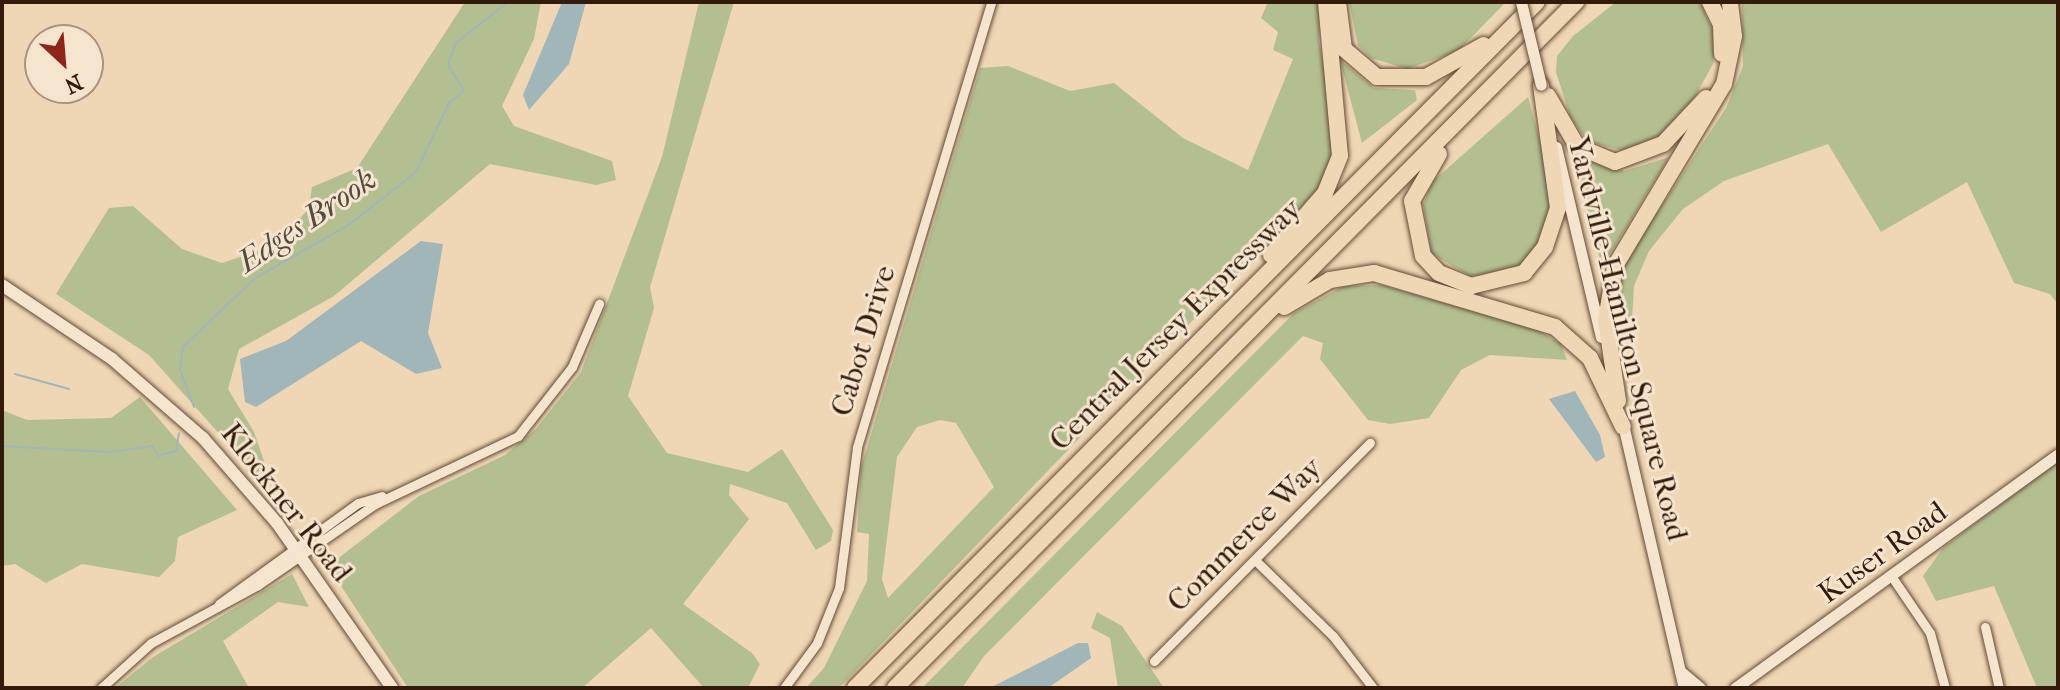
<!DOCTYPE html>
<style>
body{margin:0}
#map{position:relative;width:2060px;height:690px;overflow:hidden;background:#efd6b4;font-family:"IM FELL French Canon",serif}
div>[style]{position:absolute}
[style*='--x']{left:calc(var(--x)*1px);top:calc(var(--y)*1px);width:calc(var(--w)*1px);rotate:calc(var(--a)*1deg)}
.green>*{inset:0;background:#b4bf91}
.water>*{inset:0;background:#a0b6b9}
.stream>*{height:2px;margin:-1px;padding:0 1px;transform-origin:1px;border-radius:1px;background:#a0b6b9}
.roads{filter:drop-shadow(0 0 2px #624a36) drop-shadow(0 0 2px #624a36)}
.minor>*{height:9px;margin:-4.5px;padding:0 4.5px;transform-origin:4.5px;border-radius:4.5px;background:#f5e4ce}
.tertiary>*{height:11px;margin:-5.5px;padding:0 5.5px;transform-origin:5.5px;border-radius:5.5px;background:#f5e4ce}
.secondary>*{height:12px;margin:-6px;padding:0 6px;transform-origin:6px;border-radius:6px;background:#f5e4ce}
.motorway>*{height:16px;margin:-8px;padding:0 8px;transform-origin:8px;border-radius:8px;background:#efd6b4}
.bridges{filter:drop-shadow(0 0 2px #624a36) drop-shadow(0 0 2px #624a36)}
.tertiary-bridge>*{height:11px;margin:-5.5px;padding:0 5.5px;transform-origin:5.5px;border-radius:5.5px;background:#f5e4ce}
span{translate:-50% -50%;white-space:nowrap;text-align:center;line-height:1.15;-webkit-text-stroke:6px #f5e4ce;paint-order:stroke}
.street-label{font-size:30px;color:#331b0c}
.water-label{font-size:32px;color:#544a40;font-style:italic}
.frame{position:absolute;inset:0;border:4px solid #331b0c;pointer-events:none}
.north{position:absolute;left:24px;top:24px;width:80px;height:80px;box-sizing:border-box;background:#f5e4ce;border:2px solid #a79480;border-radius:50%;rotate:154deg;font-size:22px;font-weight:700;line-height:32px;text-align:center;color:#331b0c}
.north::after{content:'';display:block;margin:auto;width:28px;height:36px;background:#8f2418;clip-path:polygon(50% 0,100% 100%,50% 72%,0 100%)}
</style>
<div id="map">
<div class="green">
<i style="clip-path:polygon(465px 2px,541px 2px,534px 39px,502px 106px,514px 126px,612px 161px,616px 180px,596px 185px,490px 164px,334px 296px,239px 349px,228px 389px,254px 432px,270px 478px,264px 484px,149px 355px,56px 294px,109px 208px,133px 206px,182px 249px,222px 263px,270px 247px,309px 209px,312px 187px,357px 168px)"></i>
<i style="clip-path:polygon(699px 2px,734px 2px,650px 287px,654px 308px,628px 396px,667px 453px,748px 472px,782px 449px,833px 530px,831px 541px,816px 550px,787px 503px,730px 484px,729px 495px,749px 519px,683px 604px,752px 653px,760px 664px,748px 688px,704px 688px,651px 628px,582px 688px,408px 688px,328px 566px,419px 496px,505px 455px,536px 429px,581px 372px,662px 157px)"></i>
<i style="clip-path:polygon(evenodd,1268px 2px,1320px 2px,1319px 41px,1336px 138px,1323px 185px,839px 688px,806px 688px,824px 668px,867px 581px,869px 534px,857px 532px,861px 468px,980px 68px,1008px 66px,1070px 91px,1114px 83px,1183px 138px,1248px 170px,1293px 59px,1273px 50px,1278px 32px,1261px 18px,1268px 2px,940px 420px,956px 423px,994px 487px,888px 598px,882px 579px,897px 457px,917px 427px,940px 420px)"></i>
<i style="clip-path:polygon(1349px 2px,1506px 2px,1458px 51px,1407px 69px,1371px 58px,1358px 45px)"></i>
<i style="clip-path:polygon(1616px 2px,1700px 2px,1716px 37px,1713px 64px,1685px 115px,1656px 141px,1627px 152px,1587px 141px,1570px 116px,1556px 72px,1557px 56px,1573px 36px)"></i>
<i style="clip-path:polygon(1742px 2px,2058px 2px,2058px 304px,2050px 294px,2014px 283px,1967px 182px,1881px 232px,1828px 144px,1724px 181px,1683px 209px,1649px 251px,1634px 286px,1632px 320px,1613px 323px,1624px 263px,1726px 108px,1743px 66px)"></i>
<i style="clip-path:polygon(1340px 60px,1374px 88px,1415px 90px,1417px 100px,1362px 143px)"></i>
<i style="clip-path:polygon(1528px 97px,1554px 193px,1550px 218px,1528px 263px,1510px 273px,1470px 276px,1432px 254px,1423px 205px,1432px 182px)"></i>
<i style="clip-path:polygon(1573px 152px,1624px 171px,1669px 157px,1602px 267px)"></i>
<i style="clip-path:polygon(1382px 285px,1536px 329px,1561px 344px,1567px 360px,1490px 355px,1461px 370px,1429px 418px,1390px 424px,1368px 420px,1320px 359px,1323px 343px,1303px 336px,984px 656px,962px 688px,922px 688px,1294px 313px,1344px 286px)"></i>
<i style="clip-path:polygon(140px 397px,237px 510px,178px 537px,175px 561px,159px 577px,82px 564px,46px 583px,15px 564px,2px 566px,2px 410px,27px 420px,111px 418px)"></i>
<i style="clip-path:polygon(2058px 461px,2058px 688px,2037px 688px,1994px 586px,1936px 601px,1923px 576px,1943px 548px)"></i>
<i style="clip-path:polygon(292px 574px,309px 607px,278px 602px,223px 641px,249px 688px,115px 688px,153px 657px)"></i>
<i style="clip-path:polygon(1097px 612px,1122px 626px,1164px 688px,1118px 688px,1110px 638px,1091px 628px)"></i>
</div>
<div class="water">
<i style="clip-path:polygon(562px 2px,586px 2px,569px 64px,529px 110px,523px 95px)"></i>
<i style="clip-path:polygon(421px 241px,443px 244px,428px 333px,442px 368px,416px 374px,361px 341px,256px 407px,245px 402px,240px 359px,286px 341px)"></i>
<i style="clip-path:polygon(1575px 391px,1600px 435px,1605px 457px,1596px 462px,1549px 399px)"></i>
<i style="clip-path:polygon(1078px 643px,1088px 643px,1091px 658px,1048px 688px,990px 688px)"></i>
</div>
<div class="stream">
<i style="--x:15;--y:374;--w:56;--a:15.5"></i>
<i style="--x:194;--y:407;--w:40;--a:-111"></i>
<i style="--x:180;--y:370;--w:23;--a:-83"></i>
<i style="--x:183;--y:347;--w:98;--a:-43.8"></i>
<i style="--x:254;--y:279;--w:111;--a:-29.8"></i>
<i style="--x:350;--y:224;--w:84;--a:-38.2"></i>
<i style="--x:416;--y:172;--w:76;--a:-64.4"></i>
<i style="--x:449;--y:103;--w:19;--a:-39"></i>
<i style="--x:464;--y:91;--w:31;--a:-121"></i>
<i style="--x:448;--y:64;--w:22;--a:-69"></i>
<i style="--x:456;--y:43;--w:66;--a:-38.3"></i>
<i style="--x:2;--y:446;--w:108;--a:3.2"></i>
<i style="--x:110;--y:452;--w:42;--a:-8.1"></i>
<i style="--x:152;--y:446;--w:12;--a:59"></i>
<i style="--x:158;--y:456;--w:19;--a:-16"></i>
<i style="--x:176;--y:451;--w:18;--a:-81"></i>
</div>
<div class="roads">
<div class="minor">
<i style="--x:1255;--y:560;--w:109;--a:44.3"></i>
<i style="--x:1333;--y:636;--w:66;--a:52.4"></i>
<i style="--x:1892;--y:577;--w:68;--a:55.8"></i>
<i style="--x:1930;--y:633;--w:57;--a:74.7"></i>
<i style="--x:219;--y:604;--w:172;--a:-36"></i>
<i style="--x:358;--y:503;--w:25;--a:-16"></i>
<i style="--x:1985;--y:627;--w:63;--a:77.1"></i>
<i style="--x:1154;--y:661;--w:307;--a:-45.3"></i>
<i style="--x:101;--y:688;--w:67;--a:-42"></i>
<i style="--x:151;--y:643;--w:122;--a:-28.5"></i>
<i style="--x:258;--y:585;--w:142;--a:-34.7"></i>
<i style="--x:375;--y:504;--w:158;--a:-25.4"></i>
<i style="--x:518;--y:436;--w:88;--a:-52"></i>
<i style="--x:572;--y:367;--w:69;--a:-66.8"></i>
<i style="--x:784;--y:688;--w:56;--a:-53.7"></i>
<i style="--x:817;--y:643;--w:59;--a:-68.2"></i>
<i style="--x:839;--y:588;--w:142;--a:-82.7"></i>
<i style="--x:857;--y:447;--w:465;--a:-73.2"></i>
</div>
<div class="tertiary">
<i style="--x:1556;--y:147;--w:195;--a:76.7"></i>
<i style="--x:1622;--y:420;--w:275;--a:77"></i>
<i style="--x:1680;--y:671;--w:26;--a:40"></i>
<i style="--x:1735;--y:688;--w:399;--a:-35.9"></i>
</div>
<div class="secondary">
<i style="--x:2;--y:285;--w:133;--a:33.9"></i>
<i style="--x:112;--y:359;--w:121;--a:41"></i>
<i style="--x:203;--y:438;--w:113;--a:49"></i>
<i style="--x:277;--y:523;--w:201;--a:55.1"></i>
</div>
<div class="motorway">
<i style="--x:1338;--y:2;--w:47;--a:82.7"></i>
<i style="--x:1344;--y:49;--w:43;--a:40.3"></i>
<i style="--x:1377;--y:77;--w:49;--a:0"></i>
<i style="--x:1426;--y:77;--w:66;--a:-28.9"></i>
<i style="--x:1710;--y:2;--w:25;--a:64"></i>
<i style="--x:1721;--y:25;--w:29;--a:88"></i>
<i style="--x:1548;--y:96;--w:58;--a:59.9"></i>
<i style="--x:1577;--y:146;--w:41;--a:22.8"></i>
<i style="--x:1615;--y:162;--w:51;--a:-20.6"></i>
<i style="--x:1663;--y:144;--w:63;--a:-46.9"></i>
<i style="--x:1439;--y:154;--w:54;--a:119.9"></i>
<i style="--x:1412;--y:201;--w:56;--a:78.7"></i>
<i style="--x:1423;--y:256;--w:23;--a:47"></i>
<i style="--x:1439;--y:273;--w:35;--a:22"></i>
<i style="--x:1471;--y:286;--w:55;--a:-13.8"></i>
<i style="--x:1524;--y:273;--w:33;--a:-51"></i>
<i style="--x:1545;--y:247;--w:41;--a:-71.6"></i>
<i style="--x:1558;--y:208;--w:124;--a:-97.9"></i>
<i style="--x:1271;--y:255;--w:82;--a:-48.9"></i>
<i style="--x:1325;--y:193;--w:40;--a:-68"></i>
<i style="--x:1340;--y:156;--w:155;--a:-95.2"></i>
<i style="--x:1284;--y:307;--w:53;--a:-30.4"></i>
<i style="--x:1330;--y:280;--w:45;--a:-9"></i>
<i style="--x:1374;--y:273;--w:189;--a:16.6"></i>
<i style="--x:1555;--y:327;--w:47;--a:41.5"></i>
<i style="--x:1590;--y:358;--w:76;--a:64.4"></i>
<i style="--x:1618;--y:401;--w:82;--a:-98.4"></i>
<i style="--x:1606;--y:320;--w:55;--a:-80.5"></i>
<i style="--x:1615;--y:266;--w:212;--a:-59.1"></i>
<i style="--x:1724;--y:84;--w:49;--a:-78.2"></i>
<i style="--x:1734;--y:36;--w:34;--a:-97"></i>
<i style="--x:855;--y:688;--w:967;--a:-45.17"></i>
<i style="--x:895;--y:688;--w:967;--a:-45.21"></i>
</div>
</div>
<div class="bridges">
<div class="tertiary-bridge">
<i style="--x:1521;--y:2;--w:85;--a:76.5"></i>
</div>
</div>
<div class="street-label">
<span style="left:1176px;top:325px;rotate:-45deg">Central Jersey Expressway</span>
<span style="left:1627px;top:339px;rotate:76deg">Yardville-Hamilton Square Road</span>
<span style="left:864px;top:341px;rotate:-73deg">Cabot Drive</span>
<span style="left:286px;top:503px;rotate:52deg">Klockner Road</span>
<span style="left:1245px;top:535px;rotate:-45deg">Commerce Way</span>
<span style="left:1883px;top:553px;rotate:-36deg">Kuser Road</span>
</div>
<div class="water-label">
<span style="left:307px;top:221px;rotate:-34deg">Edges Brook</span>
</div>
<div class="frame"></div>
<div class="north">N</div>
</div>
